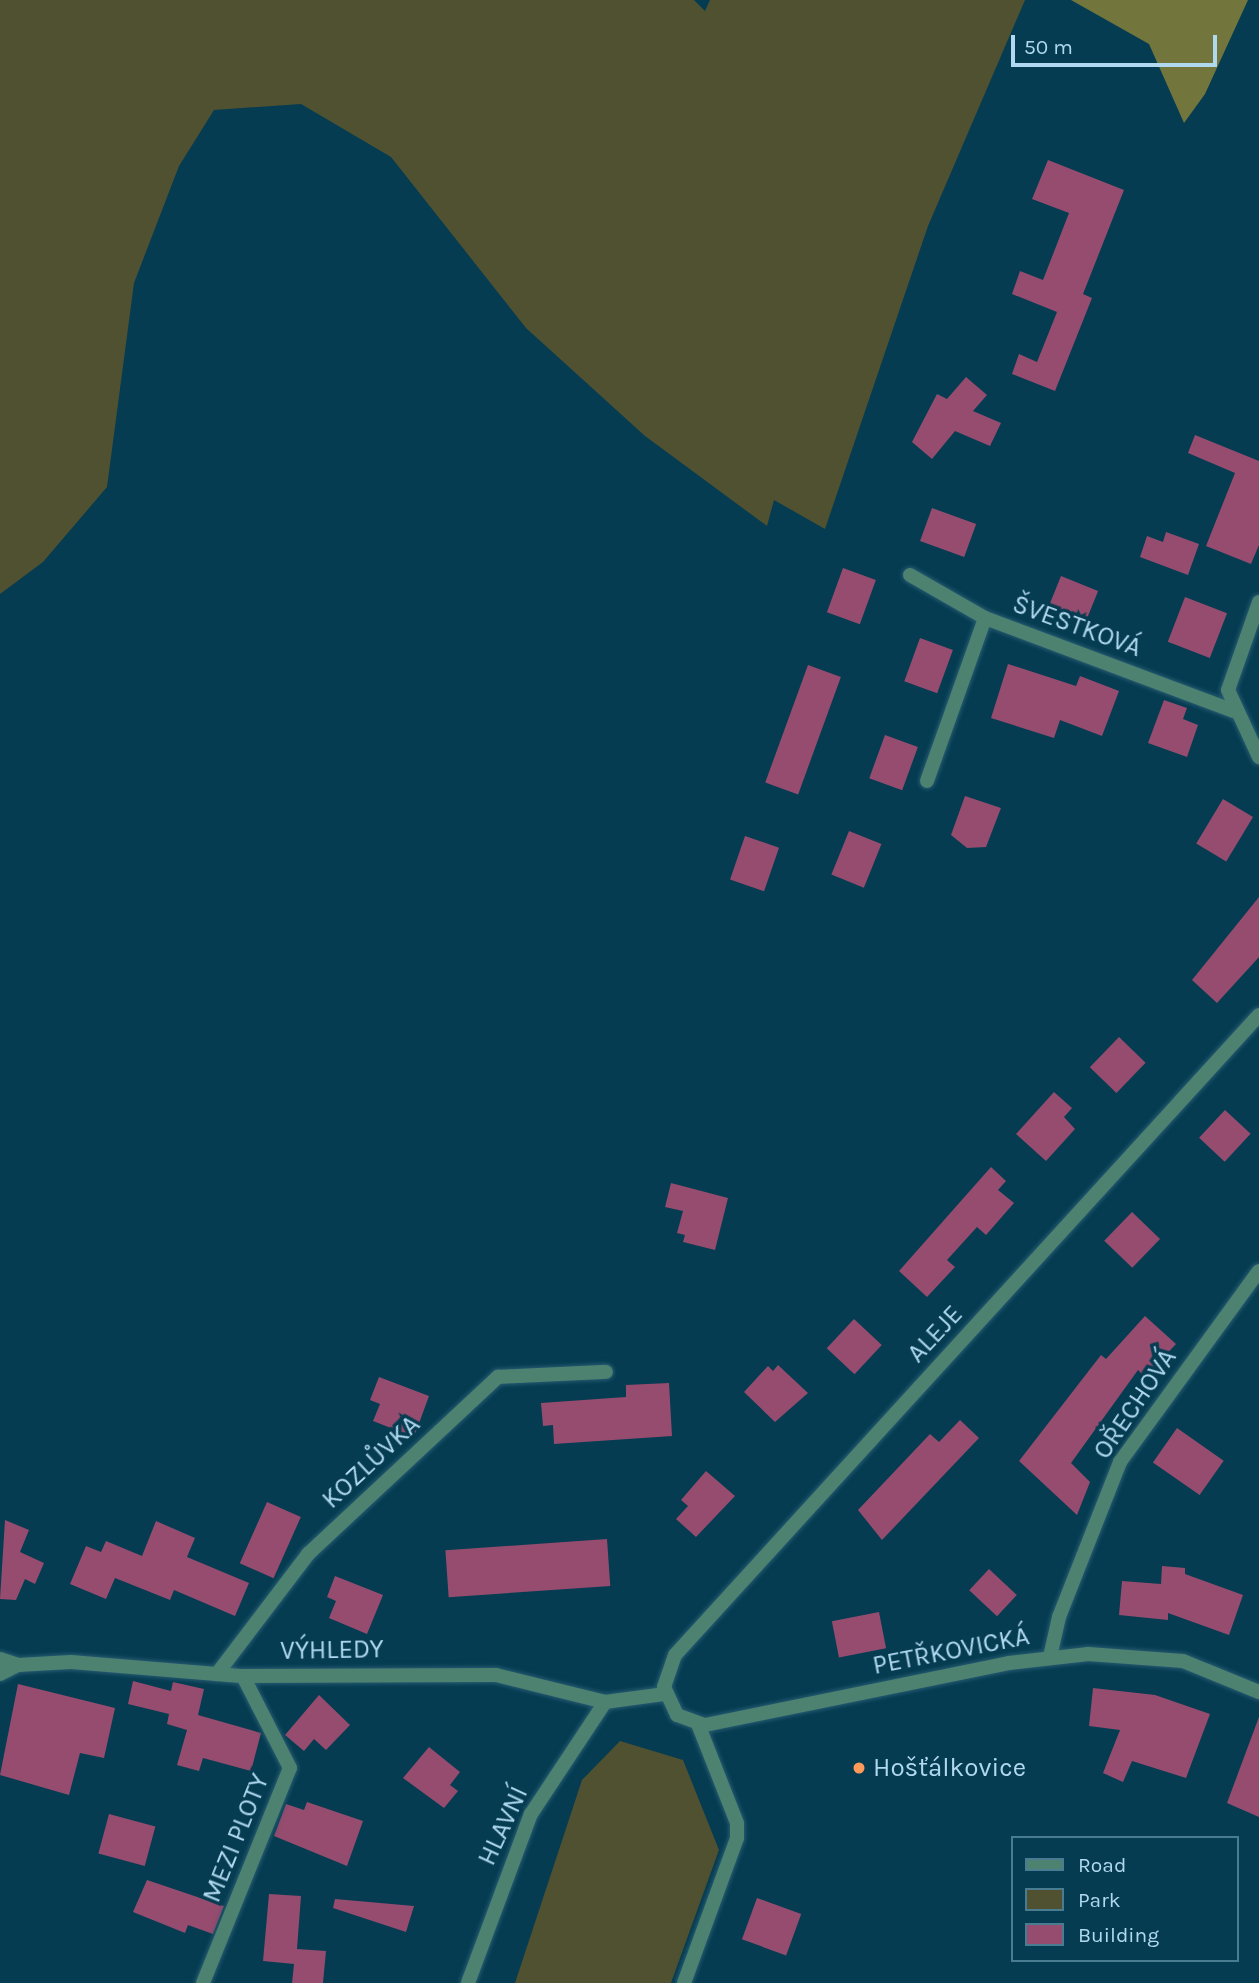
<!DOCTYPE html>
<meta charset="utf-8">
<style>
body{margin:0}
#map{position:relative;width:1259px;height:1983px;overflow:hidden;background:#053c51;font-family:Karla,sans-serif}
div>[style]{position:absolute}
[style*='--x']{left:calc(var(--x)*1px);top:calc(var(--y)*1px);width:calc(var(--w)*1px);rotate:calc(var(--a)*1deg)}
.green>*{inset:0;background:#4f5131}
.forest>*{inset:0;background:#73763c}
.building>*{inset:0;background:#964c6f;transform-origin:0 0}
.roads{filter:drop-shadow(0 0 2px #275b71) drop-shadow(0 0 2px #275b71)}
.minor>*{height:14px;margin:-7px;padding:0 7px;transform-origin:7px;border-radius:7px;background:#4d8271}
.tertiary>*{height:14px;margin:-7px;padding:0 7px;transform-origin:7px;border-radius:7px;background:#4d8271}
.dots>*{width:19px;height:19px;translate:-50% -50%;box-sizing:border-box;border:4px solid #053c51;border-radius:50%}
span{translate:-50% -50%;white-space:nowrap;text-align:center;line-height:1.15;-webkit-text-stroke:7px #053c51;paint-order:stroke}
.street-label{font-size:26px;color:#b0d9f0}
.poi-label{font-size:26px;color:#b0d9f0}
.left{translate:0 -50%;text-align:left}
.legend{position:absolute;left:1011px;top:1836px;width:228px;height:126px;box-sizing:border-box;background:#053c51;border:2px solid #497b91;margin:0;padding:9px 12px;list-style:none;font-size:21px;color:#b0d9f0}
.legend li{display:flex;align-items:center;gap:14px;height:35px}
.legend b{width:35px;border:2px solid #497b91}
.scale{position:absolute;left:1011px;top:35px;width:206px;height:32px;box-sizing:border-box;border:4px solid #b0d9f0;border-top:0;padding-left:9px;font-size:21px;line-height:24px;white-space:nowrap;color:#b0d9f0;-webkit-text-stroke:5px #053c51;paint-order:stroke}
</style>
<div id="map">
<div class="green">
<i style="clip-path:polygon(0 0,694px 0,705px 11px,710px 0,1025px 0,928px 226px,825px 529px,774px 500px,767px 526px,645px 436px,526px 328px,391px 157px,301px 104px,214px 110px,179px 166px,134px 283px,107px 487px,43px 562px,0 594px)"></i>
<i style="clip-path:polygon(620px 1741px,683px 1760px,719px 1850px,671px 1983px,515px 1983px,582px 1780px)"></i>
</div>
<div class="forest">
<i style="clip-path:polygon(1071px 0,1248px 0,1205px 94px,1184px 123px,1149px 44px)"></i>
</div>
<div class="building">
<i style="clip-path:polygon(1048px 160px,1124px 190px,1083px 294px,1092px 298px,1055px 391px,1012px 374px,1019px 354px,1037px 362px,1057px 312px,1012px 294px,1020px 271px,1043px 280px,1069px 213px,1032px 199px)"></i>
<i style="clip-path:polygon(966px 377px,987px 395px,973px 411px,1001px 423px,990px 446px,955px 431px,932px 459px,912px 442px,937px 394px,947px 399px)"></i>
<i style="clip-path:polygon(1195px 435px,1259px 461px,1259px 545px,1251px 564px,1206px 546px,1235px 473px,1188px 453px)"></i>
<i style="left:932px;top:508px;width:47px;height:35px;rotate:20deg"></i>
<i style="clip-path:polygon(1166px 532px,1199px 544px,1188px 575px,1140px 557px,1147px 536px,1163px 542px)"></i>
<i style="left:843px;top:568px;width:35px;height:47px;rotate:20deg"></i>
<i style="left:1061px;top:576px;width:40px;height:35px;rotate:22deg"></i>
<i style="left:1185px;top:597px;width:45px;height:48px;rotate:21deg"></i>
<i style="left:920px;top:638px;width:35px;height:46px;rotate:20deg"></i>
<i style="clip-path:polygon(1008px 664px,1076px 686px,1080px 676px,1119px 691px,1102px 736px,1060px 720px,1054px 738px,991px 718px)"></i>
<i style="left:808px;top:665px;width:35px;height:125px;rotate:20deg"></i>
<i style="clip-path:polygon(1164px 700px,1187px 708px,1183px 719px,1198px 725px,1187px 757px,1148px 743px)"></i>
<i style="left:885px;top:735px;width:35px;height:46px;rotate:20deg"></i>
<i style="clip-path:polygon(965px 796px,1001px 808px,986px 847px,967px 848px,951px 835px)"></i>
<i style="left:1223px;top:799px;width:35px;height:52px;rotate:31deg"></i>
<i style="left:849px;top:831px;width:35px;height:47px;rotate:22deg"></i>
<i style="left:745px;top:836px;width:36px;height:46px;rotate:19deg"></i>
<i style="clip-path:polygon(1259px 897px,1259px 957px,1217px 1003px,1192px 980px)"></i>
<i style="left:1119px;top:1037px;width:37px;height:42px;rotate:44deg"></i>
<i style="clip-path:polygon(1054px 1092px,1072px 1108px,1064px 1117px,1075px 1129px,1046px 1161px,1016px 1134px)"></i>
<i style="left:1225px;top:1110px;width:35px;height:38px;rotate:43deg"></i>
<i style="clip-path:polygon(991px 1167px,1006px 1181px,998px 1190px,1014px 1203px,986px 1235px,977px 1227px,947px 1260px,955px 1267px,927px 1297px,899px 1271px)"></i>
<i style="clip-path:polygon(671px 1183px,728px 1198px,715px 1250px,683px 1242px,685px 1235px,677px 1233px,683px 1211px,665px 1207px)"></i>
<i style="left:1132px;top:1212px;width:39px;height:40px;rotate:44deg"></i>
<i style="clip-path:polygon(1145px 1316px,1176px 1344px,1145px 1377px,1138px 1370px,1071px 1463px,1090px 1482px,1077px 1515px,1019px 1461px,1101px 1355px,1106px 1359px)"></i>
<i style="left:854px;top:1319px;width:38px;height:40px;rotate:43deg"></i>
<i style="clip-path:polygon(778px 1365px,808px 1393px,775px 1422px,744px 1392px,768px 1366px,773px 1371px)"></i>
<i style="clip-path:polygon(379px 1377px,429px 1396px,414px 1437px,373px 1421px,380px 1404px,370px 1400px)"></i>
<i style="clip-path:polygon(669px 1383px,672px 1436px,554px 1444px,553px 1425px,543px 1426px,541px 1403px,626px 1397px,626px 1385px)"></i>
<i style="clip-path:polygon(960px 1420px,979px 1438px,882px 1540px,858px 1510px,930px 1434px,939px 1442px)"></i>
<i style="left:1177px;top:1428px;width:57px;height:42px;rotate:35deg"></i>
<i style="clip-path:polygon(706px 1471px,735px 1496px,696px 1537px,676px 1519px,688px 1506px,681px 1500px)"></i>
<i style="left:267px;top:1502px;width:37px;height:67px;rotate:24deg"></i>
<i style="clip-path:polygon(5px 1520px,29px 1530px,20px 1552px,44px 1563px,35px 1584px,25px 1579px,16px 1600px,0 1599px)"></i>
<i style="clip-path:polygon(156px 1521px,195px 1538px,187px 1557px,249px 1583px,235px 1616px,174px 1590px,170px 1600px,115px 1578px,106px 1599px,70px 1584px,86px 1546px,101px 1552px,106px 1541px,142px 1556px)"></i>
<i style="left:607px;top:1539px;width:47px;height:162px;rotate:86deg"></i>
<i style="clip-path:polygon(1162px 1566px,1185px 1568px,1185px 1574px,1243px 1595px,1229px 1635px,1168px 1613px,1168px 1620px,1119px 1615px,1122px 1581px,1161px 1584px)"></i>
<i style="left:989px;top:1569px;width:38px;height:29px;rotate:43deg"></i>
<i style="clip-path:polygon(335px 1576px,383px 1595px,367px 1634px,329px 1618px,336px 1601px,327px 1597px)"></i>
<i style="left:879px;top:1612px;width:37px;height:48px;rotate:79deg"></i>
<i style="clip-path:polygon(133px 1681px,171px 1691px,173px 1682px,204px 1689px,198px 1715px,261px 1733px,251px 1771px,203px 1758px,199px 1771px,177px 1765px,187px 1730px,167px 1724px,169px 1714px,128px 1704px)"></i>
<i style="clip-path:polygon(18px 1684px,115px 1708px,104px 1758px,80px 1753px,69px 1795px,0 1775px)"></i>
<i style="clip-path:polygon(1093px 1688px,1155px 1695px,1210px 1714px,1186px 1778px,1132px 1761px,1123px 1782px,1103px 1773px,1120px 1730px,1089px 1726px)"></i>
<i style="clip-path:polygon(319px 1695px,350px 1725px,326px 1750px,314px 1739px,304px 1751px,285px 1735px)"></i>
<i style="clip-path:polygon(1259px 1717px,1259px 1817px,1227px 1803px)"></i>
<i style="clip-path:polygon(429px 1747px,460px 1772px,450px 1785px,458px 1791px,444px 1808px,403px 1778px)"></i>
<i style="clip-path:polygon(307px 1802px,363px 1821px,347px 1866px,274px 1836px,286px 1804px,304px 1810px)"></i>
<i style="left:109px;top:1814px;width:48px;height:41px;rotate:15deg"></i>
<i style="clip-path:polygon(147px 1880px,224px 1906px,213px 1934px,188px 1925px,185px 1933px,133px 1912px)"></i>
<i style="clip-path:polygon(269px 1894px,301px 1896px,297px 1949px,326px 1951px,323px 1983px,292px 1983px,294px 1964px,263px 1961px)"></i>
<i style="left:757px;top:1898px;width:47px;height:44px;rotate:20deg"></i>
<i style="clip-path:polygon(335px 1899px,414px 1906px,406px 1932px,333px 1908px)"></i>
</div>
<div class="roads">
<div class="minor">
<i style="--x:910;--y:575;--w:86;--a:29.8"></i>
<i style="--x:1259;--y:602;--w:93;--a:109.4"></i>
<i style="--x:1228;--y:690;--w:74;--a:65.2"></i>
<i style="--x:927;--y:781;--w:173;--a:-70.4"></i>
<i style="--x:985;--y:618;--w:266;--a:20.5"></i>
<i style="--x:1050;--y:1657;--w:41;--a:-77.3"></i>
<i style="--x:1059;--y:1617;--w:167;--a:-68.5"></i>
<i style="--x:1120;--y:1462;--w:236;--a:-54"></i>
<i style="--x:0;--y:1659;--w:19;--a:18"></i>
<i style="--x:0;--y:1674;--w:20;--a:-27"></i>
<i style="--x:18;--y:1665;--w:53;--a:-3.2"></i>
<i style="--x:71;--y:1662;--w:173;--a:4.7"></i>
<i style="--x:243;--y:1676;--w:253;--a:-0.2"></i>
<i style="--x:496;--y:1675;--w:112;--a:13.9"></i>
<i style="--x:605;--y:1702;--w:61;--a:-7.6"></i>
<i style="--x:217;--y:1674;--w:151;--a:-52.8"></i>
<i style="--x:308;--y:1554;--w:260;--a:-43"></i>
<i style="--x:498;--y:1377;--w:108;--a:-2.7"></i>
<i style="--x:203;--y:1983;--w:232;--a:-68"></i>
<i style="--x:290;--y:1768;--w:103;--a:-117.1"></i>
<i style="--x:468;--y:1983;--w:180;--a:-69.6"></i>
<i style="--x:531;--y:1814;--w:134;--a:-56.5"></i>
<i style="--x:684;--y:1983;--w:154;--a:-69.9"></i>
<i style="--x:737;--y:1838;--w:15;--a:-90"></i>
<i style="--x:737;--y:1823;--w:106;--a:-111.5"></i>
</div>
<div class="tertiary">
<i style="--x:1259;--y:1015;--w:866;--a:132.38"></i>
<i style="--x:675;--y:1655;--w:34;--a:109"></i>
<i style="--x:664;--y:1687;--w:31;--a:65"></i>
<i style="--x:677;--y:1715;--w:30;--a:20"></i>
<i style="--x:705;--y:1725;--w:310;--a:-11.5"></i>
<i style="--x:1009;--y:1663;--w:80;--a:-6.5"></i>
<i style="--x:1088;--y:1654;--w:95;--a:4.2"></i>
<i style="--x:1183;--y:1661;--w:82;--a:22.2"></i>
</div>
</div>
<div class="dots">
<i style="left:859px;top:1768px;background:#ff9a5b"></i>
</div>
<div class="street-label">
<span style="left:1077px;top:626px;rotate:20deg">ŠVESTKOVÁ</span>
<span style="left:935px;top:1334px;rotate:-47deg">ALEJE</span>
<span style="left:1135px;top:1404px;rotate:-56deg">OŘECHOVÁ</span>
<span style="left:371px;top:1462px;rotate:-43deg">KOZLŮVKA</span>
<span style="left:332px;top:1650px;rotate:-1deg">VÝHLEDY</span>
<span style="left:951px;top:1651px;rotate:-11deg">PETŘKOVICKÁ</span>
<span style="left:503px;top:1826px;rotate:-65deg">HLAVNÍ</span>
<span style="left:236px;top:1838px;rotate:-68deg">MEZI PLOTY</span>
</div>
<div class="poi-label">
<span class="left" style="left:873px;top:1768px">Hošťálkovice</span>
</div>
<ul class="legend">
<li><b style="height:9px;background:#4d8271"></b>Road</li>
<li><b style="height:19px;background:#4f5131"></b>Park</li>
<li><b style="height:19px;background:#964c6f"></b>Building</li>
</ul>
<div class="scale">50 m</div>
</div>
